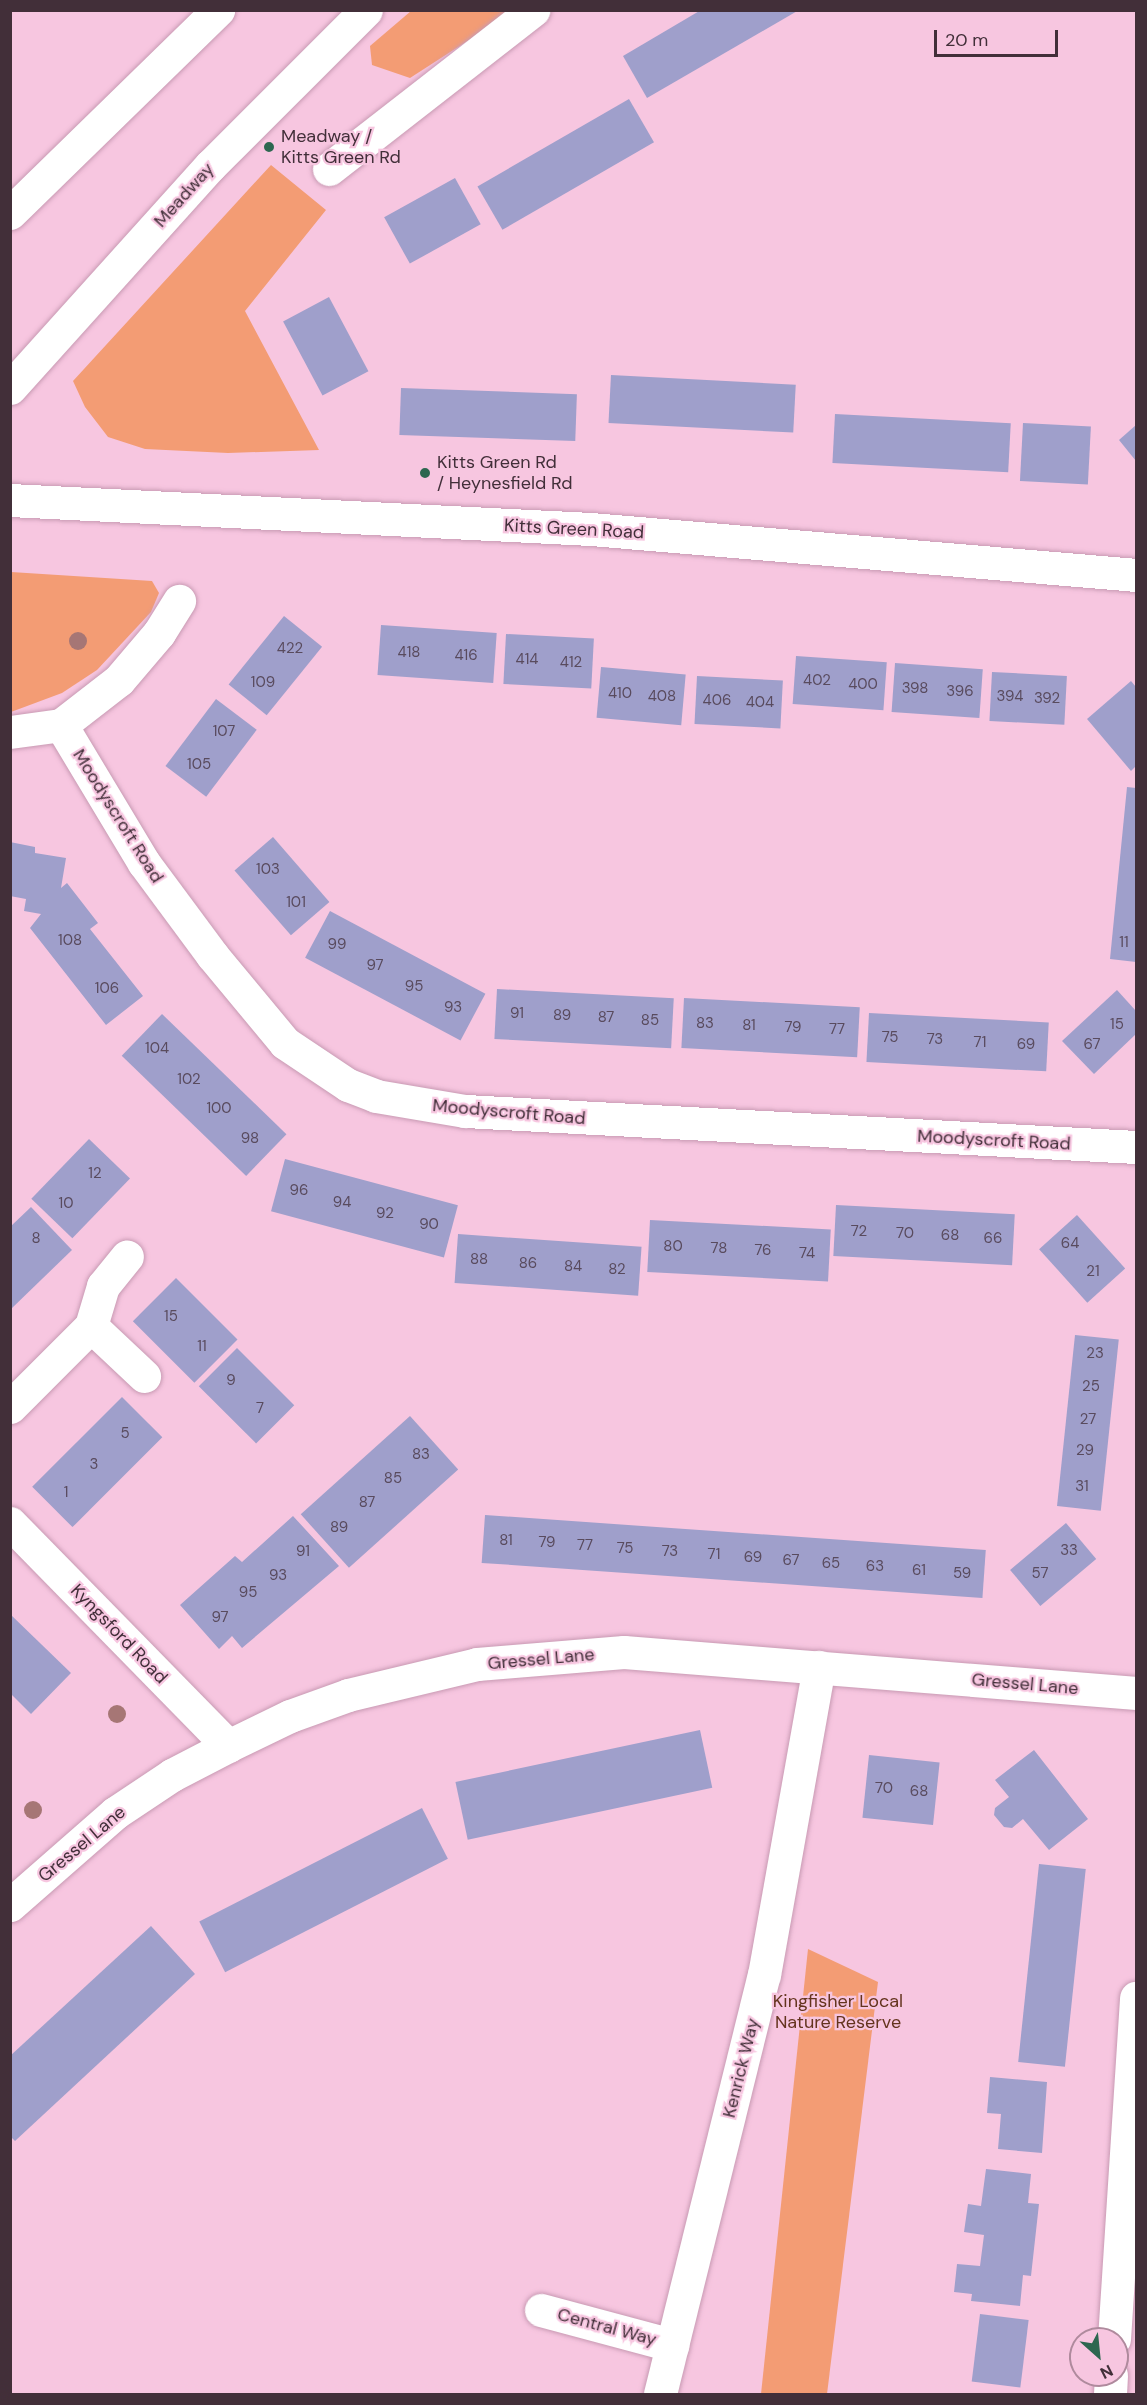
<!DOCTYPE html>
<style>
body{margin:0}
#map{position:relative;width:1147px;height:2405px;overflow:hidden;background:#f7c6e0;font-family:"DM Sans",sans-serif}
div>[style]{position:absolute}
[style*='--x']{left:calc(var(--x)*1px);top:calc(var(--y)*1px);width:calc(var(--w)*1px);rotate:calc(var(--a)*1deg)}
.green>*{inset:0;background:#f39c74}
.building>*{inset:0;background:#9f9fcb;transform-origin:0 0}
.roads{filter:drop-shadow(0 0 2px #c89ab3) drop-shadow(0 0 2px #c89ab3)}
.minor>*{height:33px;margin:-16.5px;padding:0 16.5px;transform-origin:16.5px;border-radius:16.5px;background:#fff}
.trees>*{width:18px;height:18px;margin:-9px;border-radius:50%;background:#a67675}
.dots>*{width:16px;height:16px;translate:-50% -50%;box-sizing:border-box;border:3px solid #f7c6e0;border-radius:50%}
span{translate:-50% -50%;white-space:nowrap;text-align:center;line-height:1.15;-webkit-text-stroke:4.5px #f7c6e0;paint-order:stroke}
.number-label{font-size:15px;color:#594b5e}
.number-label span{-webkit-text-stroke-width:0}
.poi-label{font-size:18px;color:#422f39}
.left{translate:0 -50%;text-align:left}
.street-label{font-size:18px;color:#422f39}
.park-label{font-size:18px;color:#64341e}
.frame{position:absolute;inset:0;border:12px solid #422f39;pointer-events:none}
.north{position:absolute;left:1069px;top:2327px;width:60px;height:60px;box-sizing:border-box;background:#f7c6e0;border:2px solid #af8a9d;border-radius:50%;rotate:153deg;font-size:16px;font-weight:700;line-height:24px;text-align:center;color:#422f39}
.north::after{content:'';display:block;margin:auto;width:21px;height:27px;background:#2d6750;clip-path:polygon(50% 0,100% 100%,50% 72%,0 100%)}
.scale{position:absolute;left:934px;top:30px;width:124px;height:27px;box-sizing:border-box;border:3px solid #422f39;border-top:0;padding-left:8px;font-size:18px;line-height:21px;white-space:nowrap;color:#422f39;-webkit-text-stroke:4px #f7c6e0;paint-order:stroke}
</style>
<div id="map">
<div class="green">
<i style="clip-path:polygon(411px 11px,514px 11px,410px 78px,372px 65px,370px 46px)"></i>
<i style="clip-path:polygon(271px 165px,326px 210px,245px 311px,319px 450px,228px 453px,145px 449px,108px 437px,85px 407px,73px 381px)"></i>
<i style="clip-path:polygon(11px 572px,152px 581px,159px 593px,151px 612px,97px 670px,62px 693px,11px 712px)"></i>
<i style="clip-path:polygon(808px 1949px,878px 1982px,827px 2394px,761px 2394px)"></i>
</div>
<div class="building">
<i style="clip-path:polygon(701px 10px,799px 10px,647px 98px,623px 56px)"></i>
<i style="left:629px;top:99px;width:50px;height:175px;rotate:60deg"></i>
<i style="left:455px;top:178px;width:53px;height:81px;rotate:61deg"></i>
<i style="left:329px;top:297px;width:84px;height:52px;rotate:62deg"></i>
<i style="left:611px;top:375px;width:185px;height:48px;rotate:3deg"></i>
<i style="left:401px;top:388px;width:176px;height:47px;rotate:2deg"></i>
<i style="left:835px;top:414px;width:176px;height:49px;rotate:3deg"></i>
<i style="left:1023px;top:423px;width:68px;height:58px;rotate:3deg"></i>
<i style="clip-path:polygon(1136px 425px,1136px 461px,1119px 440px)"></i>
<i style="left:284px;top:616px;width:49px;height:88px;rotate:39deg"></i>
<i style="left:381px;top:625px;width:116px;height:50px;rotate:4deg"></i>
<i style="left:506px;top:634px;width:88px;height:50px;rotate:3deg"></i>
<i style="left:796px;top:656px;width:91px;height:48px;rotate:4deg"></i>
<i style="left:895px;top:663px;width:88px;height:49px;rotate:4deg"></i>
<i style="left:601px;top:667px;width:85px;height:51px;rotate:5deg"></i>
<i style="left:992px;top:672px;width:75px;height:49px;rotate:3deg"></i>
<i style="left:697px;top:676px;width:86px;height:48px;rotate:3deg"></i>
<i style="clip-path:polygon(1131px 681px,1136px 687px,1136px 766px,1131px 771px,1087px 719px)"></i>
<i style="left:216px;top:699px;width:51px;height:84px;rotate:37deg"></i>
<i style="clip-path:polygon(1127px 787px,1136px 788px,1136px 962px,1110px 959px)"></i>
<i style="left:273px;top:837px;width:86px;height:51px;rotate:49deg"></i>
<i style="clip-path:polygon(10px 842px,35px 847px,35px 853px,66px 858px,61px 888px,67px 883px,98px 923px,90px 929px,143px 996px,106px 1025px,30px 928px,41px 914px,24px 911px,26px 899px,10px 896px)"></i>
<i style="left:330px;top:911px;width:176px;height:53px;rotate:28deg"></i>
<i style="left:497px;top:989px;width:177px;height:50px;rotate:3deg"></i>
<i style="clip-path:polygon(1117px 990px,1136px 1011px,1136px 1034px,1094px 1074px,1062px 1041px)"></i>
<i style="left:684px;top:998px;width:176px;height:50px;rotate:3deg"></i>
<i style="left:869px;top:1013px;width:180px;height:49px;rotate:3deg"></i>
<i style="left:162px;top:1014px;width:173px;height:58px;rotate:44deg"></i>
<i style="left:89px;top:1139px;width:57px;height:83px;rotate:44deg"></i>
<i style="left:285px;top:1159px;width:179px;height:54px;rotate:15deg"></i>
<i style="left:836px;top:1205px;width:179px;height:51px;rotate:3deg"></i>
<i style="clip-path:polygon(31px 1207px,72px 1250px,10px 1310px,10px 1227px)"></i>
<i style="left:1077px;top:1215px;width:72px;height:51px;rotate:48deg"></i>
<i style="left:650px;top:1220px;width:181px;height:52px;rotate:3deg"></i>
<i style="left:458px;top:1234px;width:184px;height:49px;rotate:4deg"></i>
<i style="left:176px;top:1278px;width:87px;height:61px;rotate:45deg"></i>
<i style="left:1075px;top:1335px;width:44px;height:172px;rotate:6deg"></i>
<i style="left:237px;top:1348px;width:81px;height:54px;rotate:45deg"></i>
<i style="left:122px;top:1397px;width:57px;height:127px;rotate:45deg"></i>
<i style="left:410px;top:1416px;width:72px;height:147px;rotate:48deg"></i>
<i style="left:485px;top:1515px;width:502px;height:48px;rotate:4deg"></i>
<i style="clip-path:polygon(293px 1516px,339px 1566px,242px 1648px,232px 1636px,219px 1649px,180px 1605px,235px 1556px,242px 1562px)"></i>
<i style="left:1066px;top:1523px;width:47px;height:73px;rotate:50deg"></i>
<i style="clip-path:polygon(10px 1614px,71px 1673px,31px 1714px,10px 1693px)"></i>
<i style="left:700px;top:1730px;width:59px;height:250px;rotate:78deg"></i>
<i style="clip-path:polygon(1034px 1750px,1088px 1819px,1049px 1850px,1023px 1819px,1012px 1828px,1004px 1827px,994px 1815px,995px 1808px,1009px 1797px,995px 1780px)"></i>
<i style="left:869px;top:1755px;width:71px;height:63px;rotate:6deg"></i>
<i style="left:422px;top:1808px;width:57px;height:250px;rotate:63deg"></i>
<i style="left:1039px;top:1864px;width:47px;height:199px;rotate:6deg"></i>
<i style="clip-path:polygon(151px 1926px,195px 1974px,15px 2141px,10px 2136px,10px 2056px)"></i>
<i style="clip-path:polygon(990px 2077px,1047px 2082px,1042px 2153px,998px 2149px,1001px 2114px,987px 2113px)"></i>
<i style="clip-path:polygon(986px 2169px,1031px 2174px,1028px 2203px,1039px 2204px,1031px 2276px,1023px 2275px,1020px 2306px,971px 2301px,972px 2294px,954px 2292px,957px 2264px,980px 2266px,984px 2235px,964px 2232px,968px 2204px,981px 2206px)"></i>
<i style="left:980px;top:2314px;width:49px;height:68px;rotate:7deg"></i>
</div>
<div class="roads">
<div class="minor">
<i style="--x:329;--y:169;--w:259;--a:-37.9"></i>
<i style="--x:10;--y:213;--w:291;--a:-44.3"></i>
<i style="--x:10;--y:388;--w:300;--a:-48"></i>
<i style="--x:211;--y:165;--w:219;--a:-45"></i>
<i style="--x:10;--y:500;--w:582;--a:2.86"></i>
<i style="--x:591;--y:529;--w:547;--a:4.82"></i>
<i style="--x:61;--y:725;--w:73;--a:-37.8"></i>
<i style="--x:119;--y:680;--w:62;--a:-49.6"></i>
<i style="--x:159;--y:633;--w:38;--a:-58"></i>
<i style="--x:10;--y:732;--w:51;--a:-7.8"></i>
<i style="--x:61;--y:725;--w:161;--a:59"></i>
<i style="--x:144;--y:863;--w:114;--a:53.5"></i>
<i style="--x:212;--y:955;--w:114;--a:50.3"></i>
<i style="--x:285;--y:1043;--w:76;--a:33.7"></i>
<i style="--x:348;--y:1085;--w:30;--a:21"></i>
<i style="--x:376;--y:1096;--w:90;--a:9.6"></i>
<i style="--x:465;--y:1111;--w:672;--a:3.07"></i>
<i style="--x:91;--y:1326;--w:73;--a:43.3"></i>
<i style="--x:10;--y:1407;--w:115;--a:-45"></i>
<i style="--x:91;--y:1326;--w:42;--a:-73.3"></i>
<i style="--x:103;--y:1286;--w:38;--a:-51"></i>
<i style="--x:10;--y:1523;--w:312;--a:45.6"></i>
<i style="--x:10;--y:1905;--w:140;--a:-41.2"></i>
<i style="--x:115;--y:1813;--w:69;--a:-33.7"></i>
<i style="--x:172;--y:1775;--w:63;--a:-27.4"></i>
<i style="--x:228;--y:1746;--w:69;--a:-25.8"></i>
<i style="--x:290;--y:1716;--w:62;--a:-19.9"></i>
<i style="--x:348;--y:1695;--w:133;--a:-13.5"></i>
<i style="--x:477;--y:1664;--w:147;--a:-4.7"></i>
<i style="--x:624;--y:1652;--w:514;--a:4.58"></i>
<i style="--x:541;--y:2310;--w:136;--a:15"></i>
<i style="--x:1114;--y:2339;--w:342;--a:-86.3"></i>
<i style="--x:660;--y:2394;--w:432;--a:-76.1"></i>
<i style="--x:764;--y:1975;--w:313;--a:-79.9"></i>
<i style="--x:1110;--y:2394;--w:19;--a:-87"></i>
</div>
</div>
<div class="trees">
<i style="left:78px;top:641px"></i>
<i style="left:117px;top:1714px"></i>
<i style="left:33px;top:1810px"></i>
</div>
<div class="dots">
<i style="left:269px;top:147px;background:#2d6750"></i>
<i style="left:425px;top:473px;background:#2d6750"></i>
</div>
<div class="number-label">
<span style="left:290px;top:649px">422</span>
<span style="left:409px;top:653px">418</span>
<span style="left:466px;top:656px">416</span>
<span style="left:527px;top:660px">414</span>
<span style="left:571px;top:663px">412</span>
<span style="left:817px;top:681px">402</span>
<span style="left:263px;top:683px">109</span>
<span style="left:863px;top:685px">400</span>
<span style="left:915px;top:689px">398</span>
<span style="left:960px;top:692px">396</span>
<span style="left:620px;top:694px">410</span>
<span style="left:662px;top:697px">408</span>
<span style="left:1010px;top:697px">394</span>
<span style="left:1047px;top:699px">392</span>
<span style="left:717px;top:701px">406</span>
<span style="left:760px;top:703px">404</span>
<span style="left:224px;top:732px">107</span>
<span style="left:199px;top:765px">105</span>
<span style="left:268px;top:870px">103</span>
<span style="left:296px;top:903px">101</span>
<span style="left:70px;top:941px">108</span>
<span style="left:1124px;top:943px">11</span>
<span style="left:337px;top:945px">99</span>
<span style="left:375px;top:966px">97</span>
<span style="left:414px;top:987px">95</span>
<span style="left:107px;top:989px">106</span>
<span style="left:453px;top:1008px">93</span>
<span style="left:517px;top:1014px">91</span>
<span style="left:562px;top:1016px">89</span>
<span style="left:606px;top:1018px">87</span>
<span style="left:650px;top:1021px">85</span>
<span style="left:705px;top:1024px">83</span>
<span style="left:1117px;top:1025px">15</span>
<span style="left:749px;top:1026px">81</span>
<span style="left:793px;top:1028px">79</span>
<span style="left:837px;top:1030px">77</span>
<span style="left:890px;top:1038px">75</span>
<span style="left:935px;top:1040px">73</span>
<span style="left:980px;top:1043px">71</span>
<span style="left:1026px;top:1045px">69</span>
<span style="left:1092px;top:1045px">67</span>
<span style="left:157px;top:1049px">104</span>
<span style="left:189px;top:1080px">102</span>
<span style="left:219px;top:1109px">100</span>
<span style="left:250px;top:1139px">98</span>
<span style="left:95px;top:1174px">12</span>
<span style="left:299px;top:1191px">96</span>
<span style="left:342px;top:1203px">94</span>
<span style="left:66px;top:1204px">10</span>
<span style="left:385px;top:1214px">92</span>
<span style="left:429px;top:1225px">90</span>
<span style="left:859px;top:1232px">72</span>
<span style="left:905px;top:1234px">70</span>
<span style="left:950px;top:1236px">68</span>
<span style="left:36px;top:1239px">8</span>
<span style="left:993px;top:1239px">66</span>
<span style="left:1070px;top:1244px">64</span>
<span style="left:673px;top:1247px">80</span>
<span style="left:719px;top:1249px">78</span>
<span style="left:763px;top:1251px">76</span>
<span style="left:807px;top:1254px">74</span>
<span style="left:479px;top:1260px">88</span>
<span style="left:528px;top:1264px">86</span>
<span style="left:573px;top:1267px">84</span>
<span style="left:617px;top:1270px">82</span>
<span style="left:1093px;top:1272px">21</span>
<span style="left:171px;top:1317px">15</span>
<span style="left:202px;top:1347px">11</span>
<span style="left:1095px;top:1354px">23</span>
<span style="left:231px;top:1381px">9</span>
<span style="left:1091px;top:1387px">25</span>
<span style="left:260px;top:1409px">7</span>
<span style="left:1088px;top:1420px">27</span>
<span style="left:125px;top:1434px">5</span>
<span style="left:1085px;top:1451px">29</span>
<span style="left:421px;top:1455px">83</span>
<span style="left:94px;top:1465px">3</span>
<span style="left:393px;top:1479px">85</span>
<span style="left:1082px;top:1487px">31</span>
<span style="left:66px;top:1493px">1</span>
<span style="left:367px;top:1503px">87</span>
<span style="left:339px;top:1528px">89</span>
<span style="left:506px;top:1541px">81</span>
<span style="left:547px;top:1543px">79</span>
<span style="left:585px;top:1546px">77</span>
<span style="left:625px;top:1549px">75</span>
<span style="left:1069px;top:1551px">33</span>
<span style="left:303px;top:1552px">91</span>
<span style="left:670px;top:1552px">73</span>
<span style="left:714px;top:1555px">71</span>
<span style="left:753px;top:1558px">69</span>
<span style="left:791px;top:1561px">67</span>
<span style="left:831px;top:1564px">65</span>
<span style="left:875px;top:1567px">63</span>
<span style="left:919px;top:1571px">61</span>
<span style="left:962px;top:1574px">59</span>
<span style="left:1040px;top:1574px">57</span>
<span style="left:278px;top:1576px">93</span>
<span style="left:248px;top:1593px">95</span>
<span style="left:220px;top:1618px">97</span>
<span style="left:884px;top:1789px">70</span>
<span style="left:919px;top:1792px">68</span>
</div>
<div class="poi-label">
<span class="left" style="left:281px;top:147px">Meadway /<br>Kitts Green Rd</span>
<span class="left" style="left:437px;top:473px">Kitts Green Rd<br>/ Heynesfield Rd</span>
</div>
<div class="street-label">
<span style="left:184px;top:195px;rotate:-48deg">Meadway</span>
<span style="left:574px;top:529px;rotate:3deg">Kitts Green Road</span>
<span style="left:118px;top:816px;rotate:58deg">Moodyscroft Road</span>
<span style="left:509px;top:1112px;rotate:5deg">Moodyscroft Road</span>
<span style="left:994px;top:1140px;rotate:3deg">Moodyscroft Road</span>
<span style="left:119px;top:1634px;rotate:46deg">Kyngsford Road</span>
<span style="left:541px;top:1659px;rotate:-5deg">Gressel Lane</span>
<span style="left:1025px;top:1684px;rotate:5deg">Gressel Lane</span>
<span style="left:82px;top:1844px;rotate:-40deg">Gressel Lane</span>
<span style="left:741px;top:2068px;rotate:-76deg">Kenrick Way</span>
<span style="left:607px;top:2327px;rotate:15deg">Central Way</span>
</div>
<div class="park-label">
<span style="left:838px;top:2012px">Kingfisher Local<br>Nature Reserve</span>
</div>
<div class="frame"></div>
<div class="north">N</div>
<div class="scale">20 m</div>
</div>
